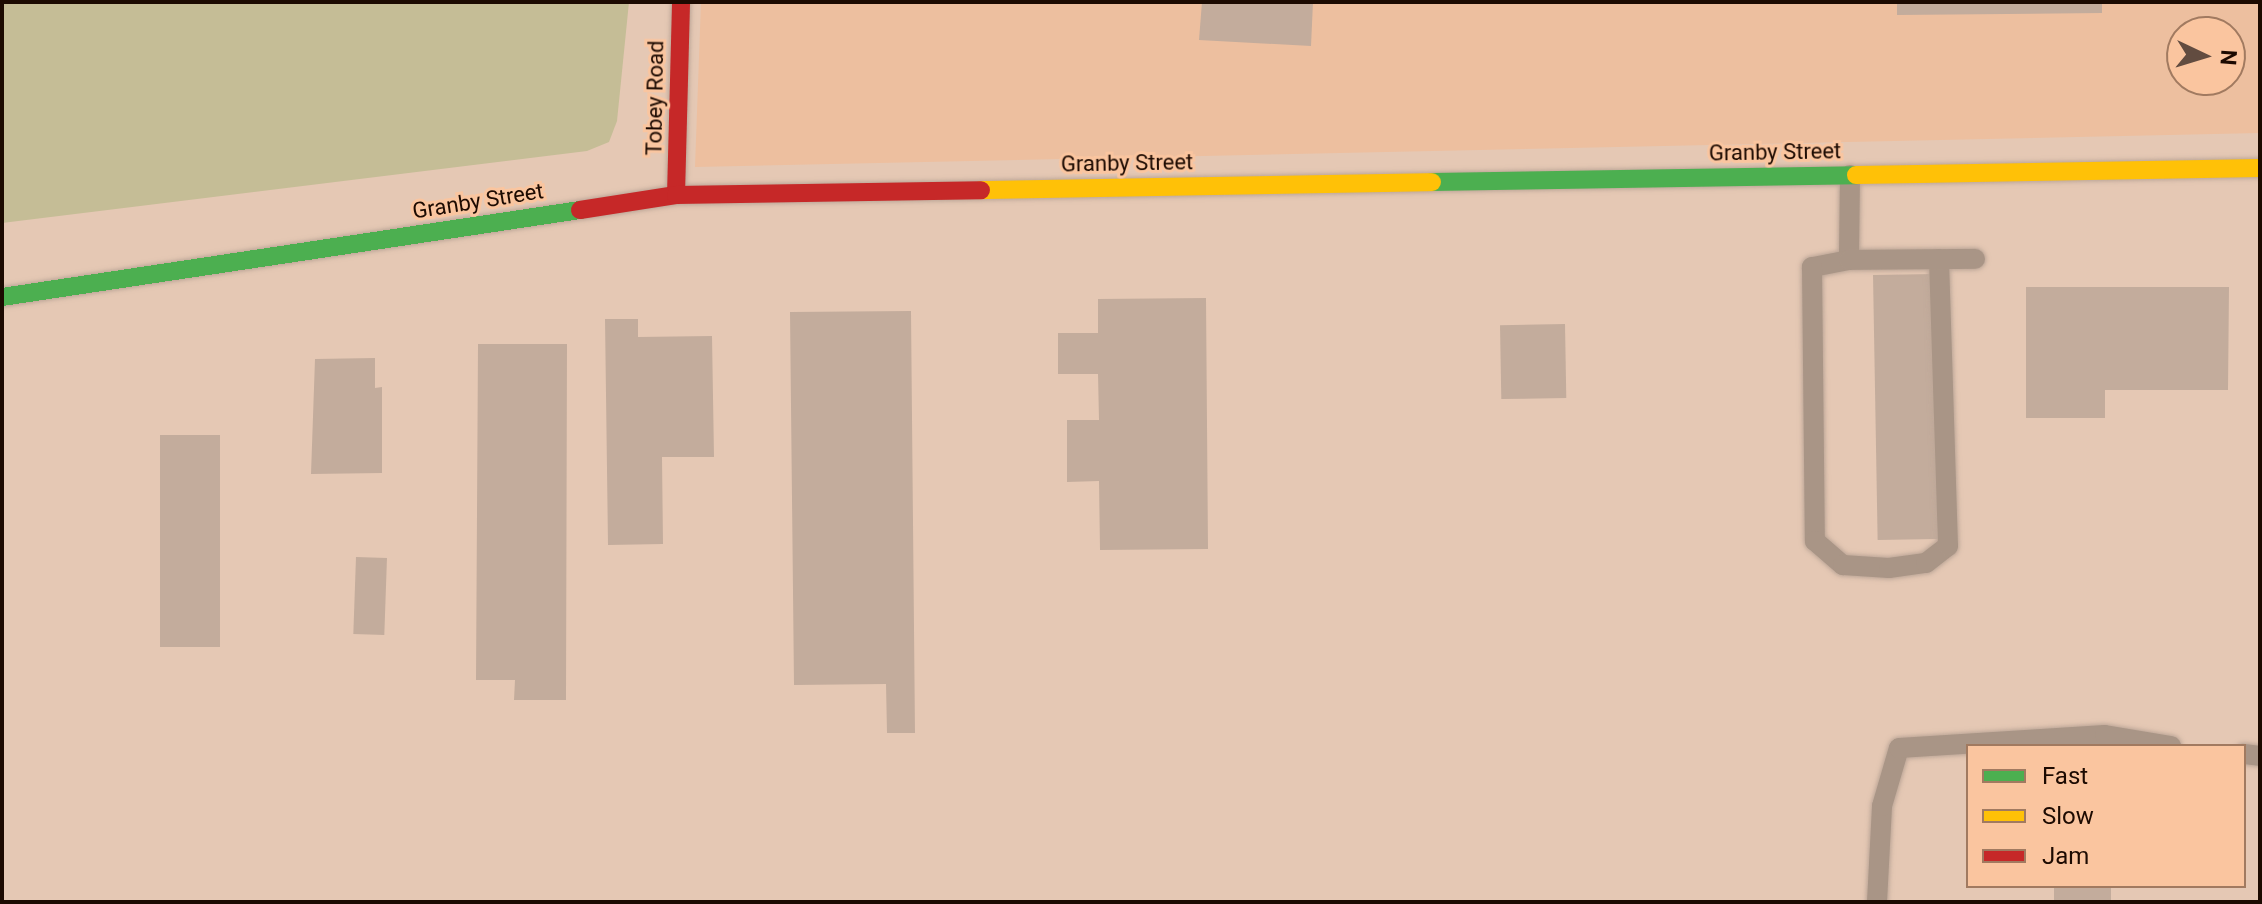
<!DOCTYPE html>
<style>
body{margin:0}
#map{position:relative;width:2262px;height:904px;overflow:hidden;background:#e5c8b4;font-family:Roboto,sans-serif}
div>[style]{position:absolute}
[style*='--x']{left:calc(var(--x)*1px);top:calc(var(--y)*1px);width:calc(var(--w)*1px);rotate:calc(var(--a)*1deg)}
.built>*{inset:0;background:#edbf9f}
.green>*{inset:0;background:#c5bd96}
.building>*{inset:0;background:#c3ac9c;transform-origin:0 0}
.roads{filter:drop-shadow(0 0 2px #bda798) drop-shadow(0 0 2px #bda798)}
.lane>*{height:20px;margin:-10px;padding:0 10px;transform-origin:10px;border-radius:10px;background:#a99586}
.fast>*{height:18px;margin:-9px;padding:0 9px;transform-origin:9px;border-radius:9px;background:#4caf50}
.slow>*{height:18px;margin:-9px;padding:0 9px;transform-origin:9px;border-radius:9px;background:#ffc107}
.jam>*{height:18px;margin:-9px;padding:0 9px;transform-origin:9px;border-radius:9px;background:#c62828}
span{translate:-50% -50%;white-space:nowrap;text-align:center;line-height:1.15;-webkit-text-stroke:6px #fac59f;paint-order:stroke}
.street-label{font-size:22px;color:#1c0a01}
.frame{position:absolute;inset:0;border:4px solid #1c0a01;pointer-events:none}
.legend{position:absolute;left:1966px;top:744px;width:280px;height:144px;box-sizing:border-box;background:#fac59f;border:2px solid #a17a60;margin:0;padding:10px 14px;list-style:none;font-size:24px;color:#1c0a01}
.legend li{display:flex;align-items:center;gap:16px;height:40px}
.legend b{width:40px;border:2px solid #a17a60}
.north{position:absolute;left:2166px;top:16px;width:80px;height:80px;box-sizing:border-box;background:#fac59f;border:2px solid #a17a60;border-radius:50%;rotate:94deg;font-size:22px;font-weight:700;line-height:32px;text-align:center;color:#1c0a01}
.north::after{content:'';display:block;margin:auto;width:28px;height:36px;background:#624c40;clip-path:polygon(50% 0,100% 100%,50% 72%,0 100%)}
</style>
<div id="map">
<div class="built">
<i style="clip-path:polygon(evenodd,701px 2px,2260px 2px,2260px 133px,695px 167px,701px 2px,2182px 32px,2230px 32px,2230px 80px,2182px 80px,2182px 32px)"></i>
</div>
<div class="green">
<i style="clip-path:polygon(2px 2px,629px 2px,617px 121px,609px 142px,587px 151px,2px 223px)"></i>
</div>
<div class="building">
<i style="clip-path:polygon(1202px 2px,1313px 2px,1311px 46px,1199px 40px)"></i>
<i style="clip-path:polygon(1897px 2px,2102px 2px,2102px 13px,1897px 15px)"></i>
<i style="left:1933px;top:274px;width:265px;height:60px;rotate:89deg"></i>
<i style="clip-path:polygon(2026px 287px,2229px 287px,2228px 390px,2105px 390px,2105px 418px,2026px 418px)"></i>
<i style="clip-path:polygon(1206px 298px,1208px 549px,1100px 550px,1099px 481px,1067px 482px,1067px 420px,1099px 420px,1098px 374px,1058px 374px,1058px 333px,1098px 333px,1098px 299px)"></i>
<i style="clip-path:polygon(911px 311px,915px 733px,887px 733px,886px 684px,794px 685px,790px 312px)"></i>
<i style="clip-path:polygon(605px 319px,638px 319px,638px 337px,712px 336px,714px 457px,662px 457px,663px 544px,608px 545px)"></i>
<i style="left:1565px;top:324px;width:74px;height:65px;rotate:89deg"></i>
<i style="clip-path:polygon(478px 344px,567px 344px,566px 700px,514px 700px,515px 680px,476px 680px)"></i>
<i style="clip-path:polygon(375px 358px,375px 388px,382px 387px,382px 473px,311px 474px,315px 359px)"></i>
<i style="left:160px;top:435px;width:60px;height:212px"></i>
<i style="left:356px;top:557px;width:31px;height:77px;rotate:2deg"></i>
<i style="left:2054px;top:886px;width:57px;height:16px"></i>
</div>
<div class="roads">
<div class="lane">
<i style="--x:1850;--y:175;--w:85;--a:90.7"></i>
<i style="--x:1849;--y:260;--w:38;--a:169"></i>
<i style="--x:1812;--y:267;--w:274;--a:89.4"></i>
<i style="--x:1815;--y:541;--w:37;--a:41"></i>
<i style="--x:1843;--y:565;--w:46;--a:3.7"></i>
<i style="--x:1889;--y:568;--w:37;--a:-8"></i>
<i style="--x:1926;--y:563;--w:28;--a:-38"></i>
<i style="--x:1948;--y:546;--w:287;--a:-91.8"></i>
<i style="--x:1849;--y:260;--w:126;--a:-0.5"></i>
<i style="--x:2244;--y:754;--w:16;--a:7"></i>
<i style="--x:1877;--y:902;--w:96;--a:-87"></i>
<i style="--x:1882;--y:806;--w:60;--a:-73.7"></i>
<i style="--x:1899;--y:748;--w:206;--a:-3.6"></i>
<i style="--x:2105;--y:735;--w:67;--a:9.5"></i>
</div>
<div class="fast">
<i style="--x:1432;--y:182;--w:424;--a:-0.9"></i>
<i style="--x:2;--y:297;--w:585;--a:-8.56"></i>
</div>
<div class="slow">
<i style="--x:1856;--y:175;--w:404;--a:-1"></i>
<i style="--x:981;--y:190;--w:451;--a:-1"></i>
</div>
<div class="jam">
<i style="--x:676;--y:195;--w:193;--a:-88.5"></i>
<i style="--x:580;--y:210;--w:97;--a:-8.9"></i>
<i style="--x:676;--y:195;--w:305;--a:-0.9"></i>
</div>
</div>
<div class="street-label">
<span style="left:655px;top:98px;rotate:-89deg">Tobey Road</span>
<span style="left:1775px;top:152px;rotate:-1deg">Granby Street</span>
<span style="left:1127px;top:163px;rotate:-1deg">Granby Street</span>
<span style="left:478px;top:201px;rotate:-9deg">Granby Street</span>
</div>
<div class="frame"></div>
<ul class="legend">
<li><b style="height:10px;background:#4caf50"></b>Fast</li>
<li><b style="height:10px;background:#ffc107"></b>Slow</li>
<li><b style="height:10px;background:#c62828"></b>Jam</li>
</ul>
<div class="north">N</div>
</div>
